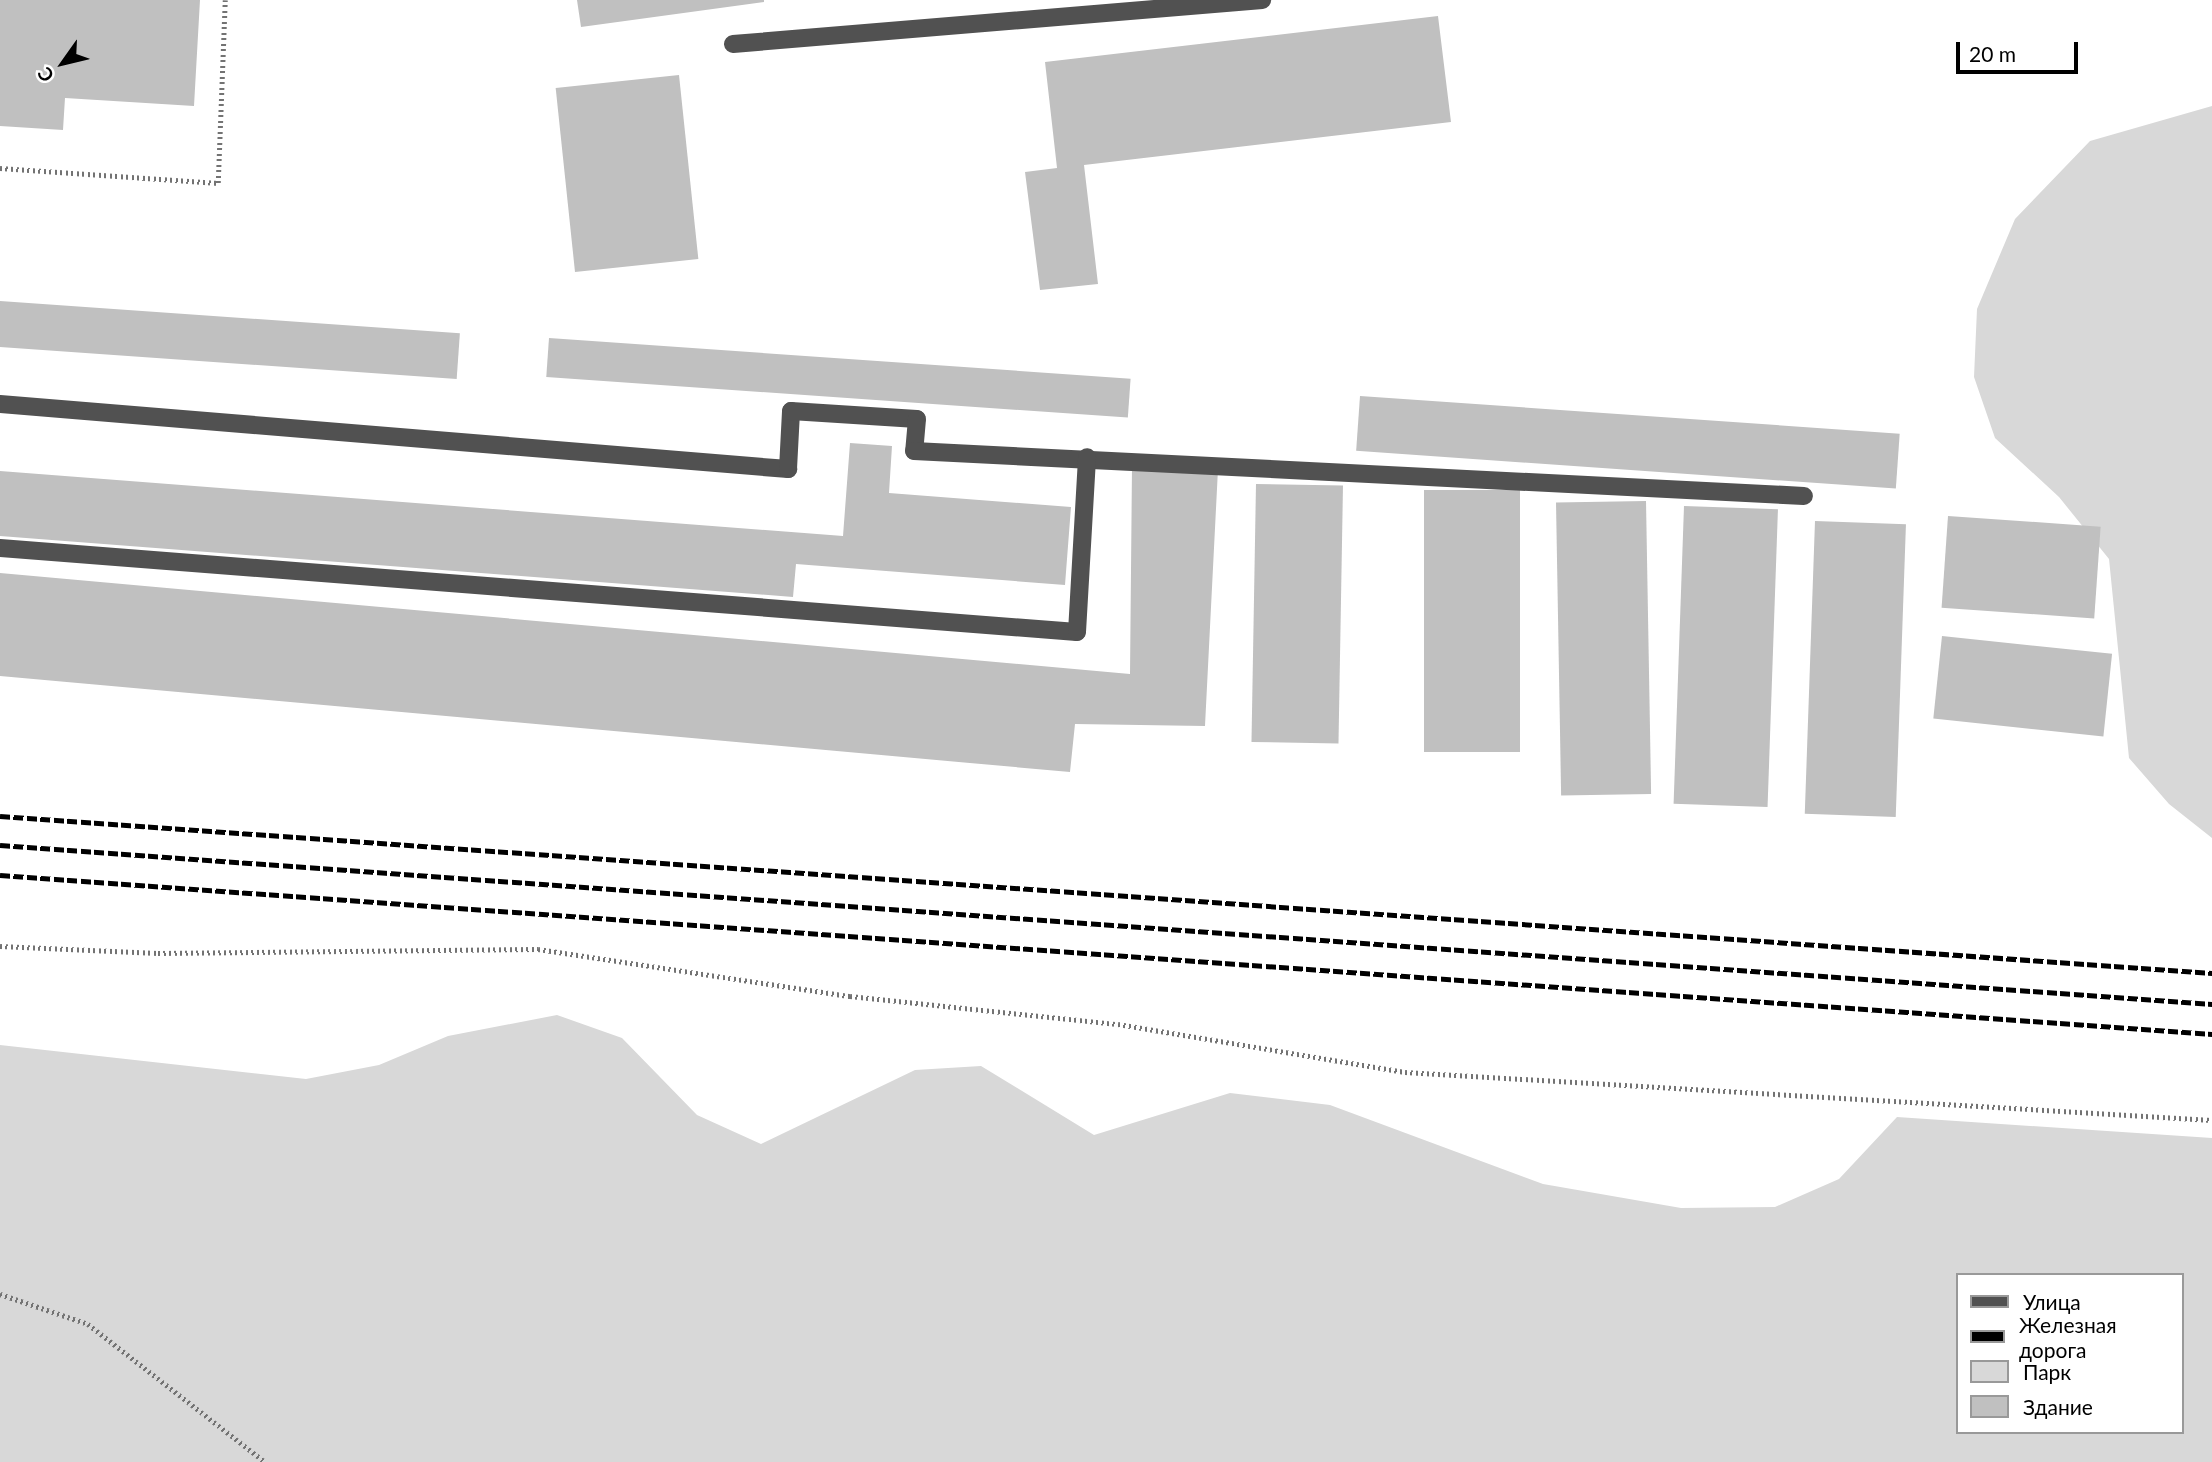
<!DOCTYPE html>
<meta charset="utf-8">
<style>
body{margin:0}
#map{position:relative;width:2212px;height:1462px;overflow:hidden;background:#fff;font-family:Lato,sans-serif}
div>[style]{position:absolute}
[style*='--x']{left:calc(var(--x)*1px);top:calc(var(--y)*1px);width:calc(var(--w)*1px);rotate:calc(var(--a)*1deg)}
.green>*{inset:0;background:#d8d8d8}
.building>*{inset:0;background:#c0c0c0;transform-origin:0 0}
.path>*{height:4.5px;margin-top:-2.25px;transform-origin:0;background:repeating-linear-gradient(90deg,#737373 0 2px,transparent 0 5.5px)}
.minor>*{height:18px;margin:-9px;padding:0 9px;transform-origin:9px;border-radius:9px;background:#515151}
.rail>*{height:5px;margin-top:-2.5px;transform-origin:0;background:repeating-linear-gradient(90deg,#000 0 10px,transparent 0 13.5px)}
span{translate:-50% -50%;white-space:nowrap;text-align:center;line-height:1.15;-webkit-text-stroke:7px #fff;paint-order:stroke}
.legend{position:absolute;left:1956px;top:1273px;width:228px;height:161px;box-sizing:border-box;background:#fff;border:2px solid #999;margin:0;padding:9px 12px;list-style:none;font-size:21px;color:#000}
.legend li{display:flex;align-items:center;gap:14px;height:35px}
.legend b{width:35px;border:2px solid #999}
.north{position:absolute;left:28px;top:28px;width:70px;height:70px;-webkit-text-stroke:5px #fff;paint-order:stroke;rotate:236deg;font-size:19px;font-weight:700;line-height:28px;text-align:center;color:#000}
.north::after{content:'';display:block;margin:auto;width:24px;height:32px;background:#000;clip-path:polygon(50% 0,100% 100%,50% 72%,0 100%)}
.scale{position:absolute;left:1956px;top:42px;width:122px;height:32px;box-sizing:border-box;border:4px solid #000;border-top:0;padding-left:9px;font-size:21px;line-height:24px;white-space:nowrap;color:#000;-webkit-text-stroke:5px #fff;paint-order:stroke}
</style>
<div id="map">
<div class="green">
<i style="clip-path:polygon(2212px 106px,2212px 838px,2169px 804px,2129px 758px,2109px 559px,2059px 497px,1995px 438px,1974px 377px,1977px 309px,2015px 219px,2090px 141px)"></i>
<i style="clip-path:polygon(evenodd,557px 1015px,622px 1038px,697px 1115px,761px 1144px,915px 1070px,981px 1066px,1094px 1135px,1230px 1093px,1330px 1105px,1543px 1184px,1681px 1208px,1775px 1207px,1839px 1179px,1897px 1117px,2212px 1138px,2212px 1462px,0 1462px,0 1045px,306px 1079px,379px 1065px,448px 1036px,557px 1015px,1958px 1275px,2182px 1275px,2182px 1432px,1958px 1432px,1958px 1275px)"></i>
</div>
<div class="building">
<i style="clip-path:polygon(0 0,200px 0,194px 106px,65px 98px,63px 130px,0 126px)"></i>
<i style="clip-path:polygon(577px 0,764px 0,764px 2px,581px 27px)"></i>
<i style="clip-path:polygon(1438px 16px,1451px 122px,1084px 165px,1098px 284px,1040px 290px,1025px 172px,1057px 168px,1045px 62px)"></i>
<i style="left:679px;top:75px;width:185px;height:124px;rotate:84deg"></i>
<i style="left:0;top:301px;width:461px;height:46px;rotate:4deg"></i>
<i style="left:549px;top:338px;width:583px;height:39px;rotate:4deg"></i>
<i style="left:1360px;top:396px;width:541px;height:55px;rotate:4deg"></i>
<i style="clip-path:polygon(850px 443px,892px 446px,889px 493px,1071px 507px,1065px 585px,796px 564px,793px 597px,0 536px,0 471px,843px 536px)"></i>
<i style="clip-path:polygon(1132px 466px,1218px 469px,1205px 726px,1075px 724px,1070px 772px,0 676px,0 573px,1130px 674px)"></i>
<i style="left:1256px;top:484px;width:87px;height:258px;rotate:1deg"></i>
<i style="left:1424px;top:490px;width:96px;height:262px"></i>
<i style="left:1646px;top:501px;width:293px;height:90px;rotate:89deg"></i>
<i style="left:1684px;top:506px;width:94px;height:298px;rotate:2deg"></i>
<i style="left:1948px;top:516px;width:153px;height:92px;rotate:4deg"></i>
<i style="left:1815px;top:521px;width:91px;height:293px;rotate:2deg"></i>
<i style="left:1942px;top:636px;width:171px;height:83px;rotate:6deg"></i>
</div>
<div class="path">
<i style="--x:0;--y:168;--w:219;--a:3.9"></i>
<i style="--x:218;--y:183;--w:183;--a:-87.8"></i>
<i style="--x:0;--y:946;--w:158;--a:2.5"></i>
<i style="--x:158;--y:953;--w:380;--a:-0.6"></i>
<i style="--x:538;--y:949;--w:316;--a:8.6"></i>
<i style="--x:850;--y:996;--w:269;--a:6"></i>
<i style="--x:1118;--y:1024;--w:291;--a:9.5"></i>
<i style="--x:1405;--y:1072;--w:808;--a:3.4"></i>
<i style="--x:0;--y:1294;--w:93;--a:18.8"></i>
<i style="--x:88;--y:1324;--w:224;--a:37.9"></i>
</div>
<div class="minor">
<i style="--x:733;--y:44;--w:531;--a:-4.75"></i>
<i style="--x:0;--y:404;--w:791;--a:4.72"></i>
<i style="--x:788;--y:469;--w:58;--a:-87"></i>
<i style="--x:791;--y:411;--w:126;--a:3.6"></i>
<i style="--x:917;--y:419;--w:32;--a:95"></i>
<i style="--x:914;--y:451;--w:891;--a:2.89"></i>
<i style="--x:0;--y:548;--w:1080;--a:4.46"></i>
<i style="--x:1077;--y:632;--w:175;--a:-86.7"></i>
</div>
<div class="rail">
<i style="--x:0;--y:816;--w:2218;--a:4.06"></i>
<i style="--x:0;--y:845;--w:2218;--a:4.11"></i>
<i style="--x:0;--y:875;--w:2218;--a:4.11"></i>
</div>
<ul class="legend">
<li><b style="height:9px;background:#515151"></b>Улица</li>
<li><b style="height:9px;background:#000"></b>Железная дорога</li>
<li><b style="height:19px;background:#d8d8d8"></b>Парк</li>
<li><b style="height:19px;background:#c0c0c0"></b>Здание</li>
</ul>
<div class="north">С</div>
<div class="scale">20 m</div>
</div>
